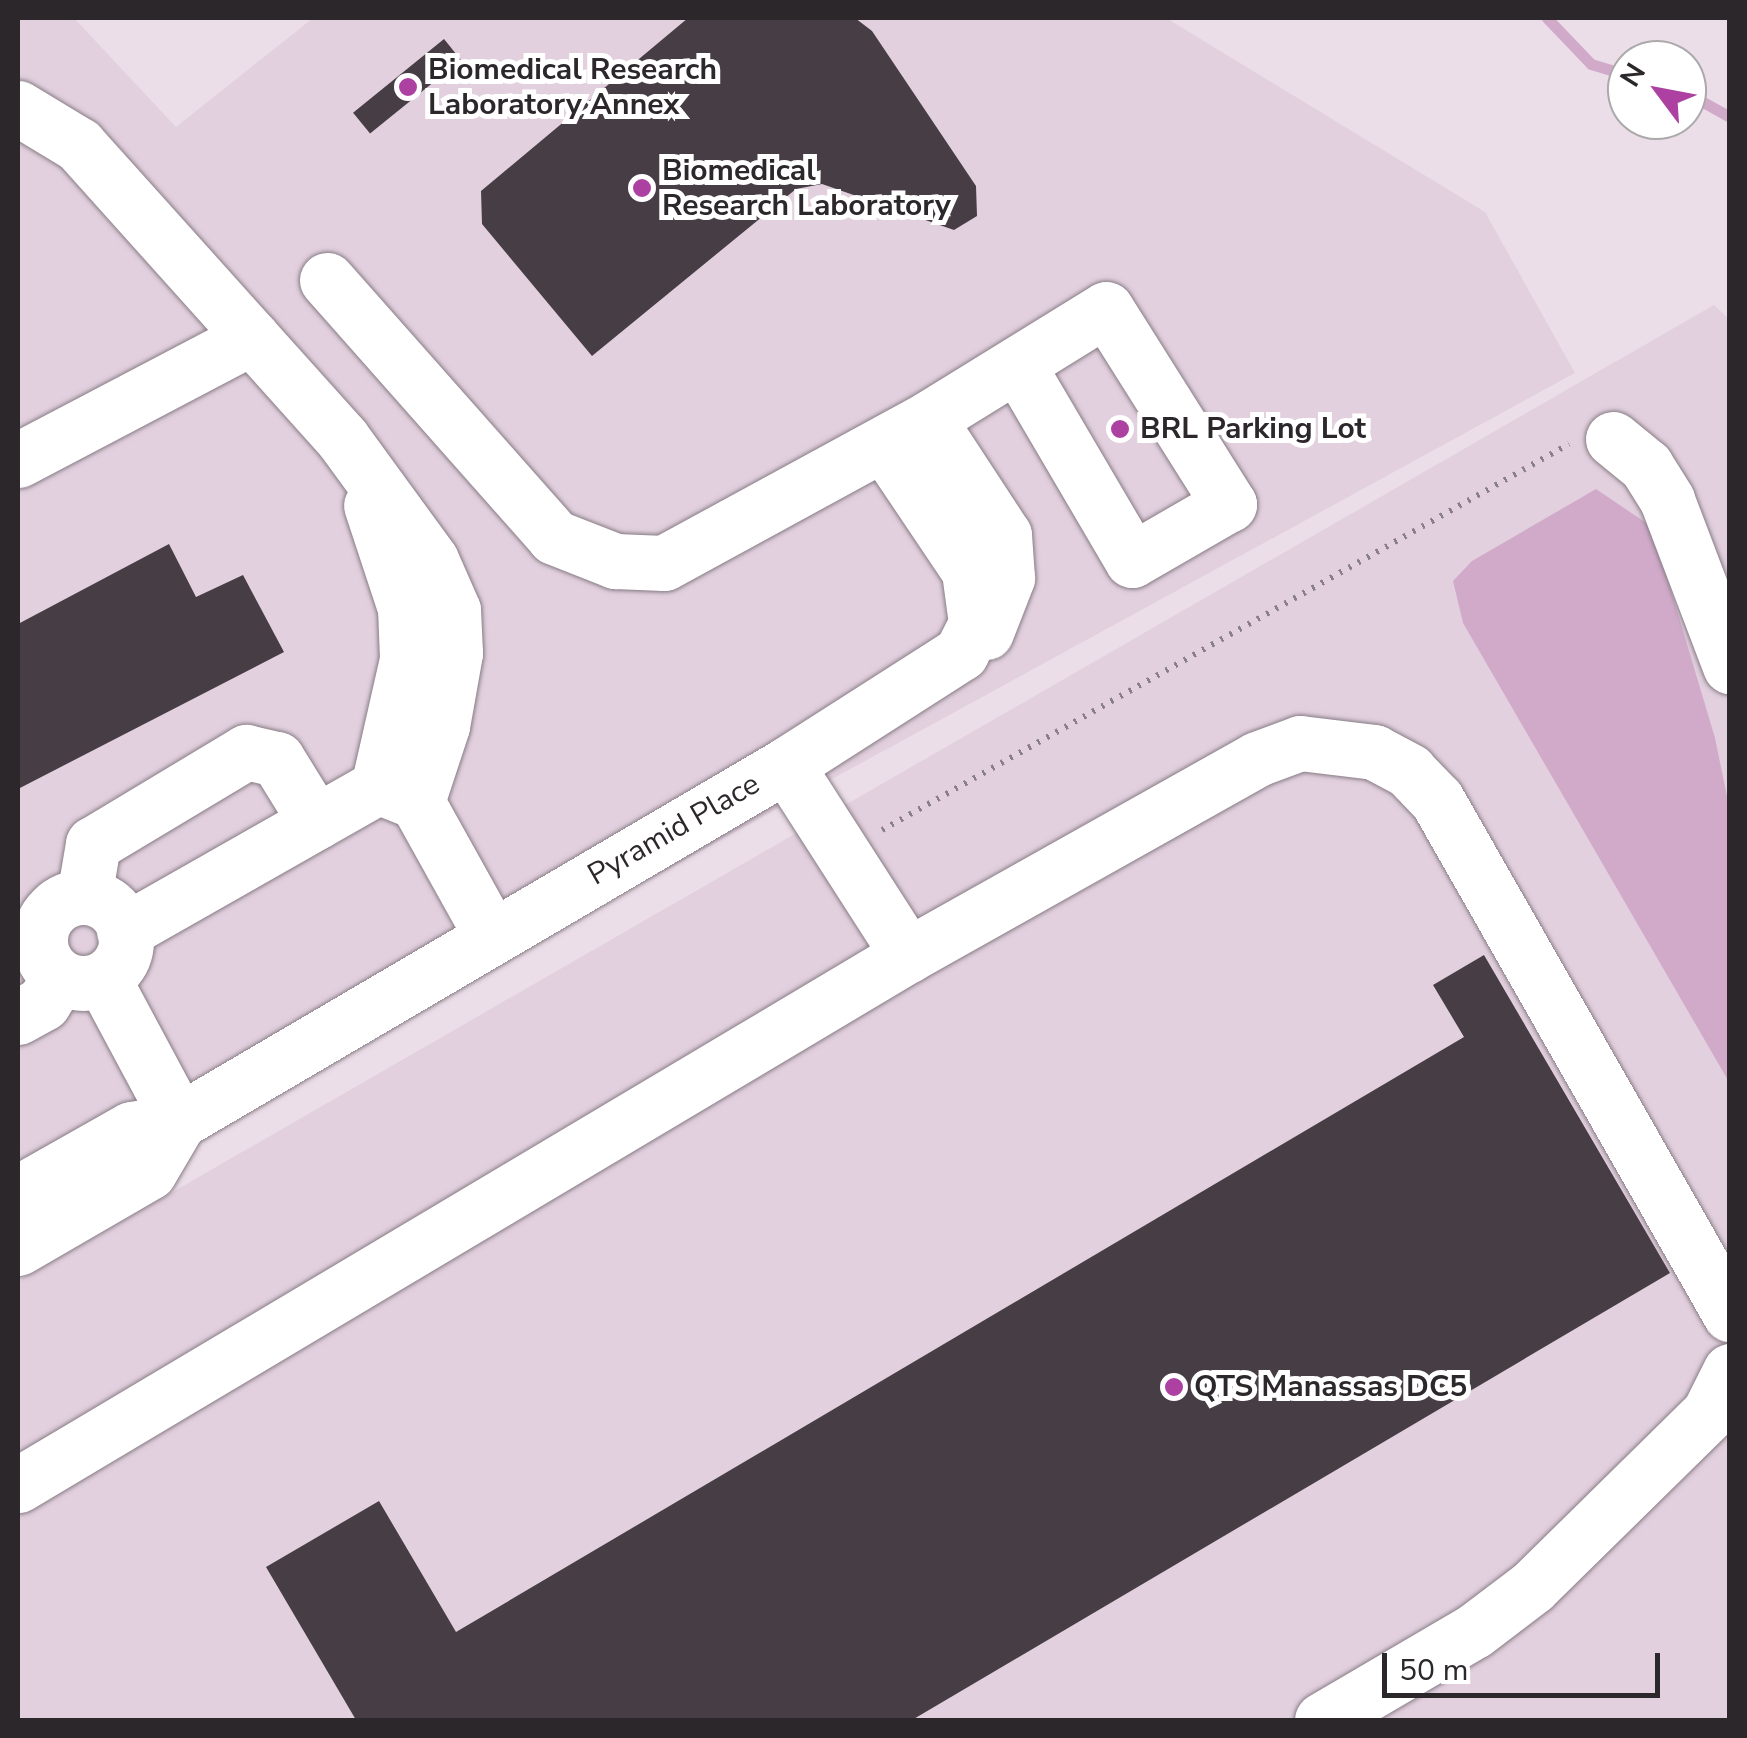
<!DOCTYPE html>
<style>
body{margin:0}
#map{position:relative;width:1747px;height:1738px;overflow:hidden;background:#ebdee8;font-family:"Nunito Sans",sans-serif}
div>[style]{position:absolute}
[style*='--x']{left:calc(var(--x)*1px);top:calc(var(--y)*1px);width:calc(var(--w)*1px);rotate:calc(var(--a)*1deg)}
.built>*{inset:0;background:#e2d0de}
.water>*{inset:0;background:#d1aaca}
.stream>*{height:11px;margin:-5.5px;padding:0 5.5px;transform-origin:5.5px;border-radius:5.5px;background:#d1aaca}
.building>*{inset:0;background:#473d45;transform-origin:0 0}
.path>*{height:6px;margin-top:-3px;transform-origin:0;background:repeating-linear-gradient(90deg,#898087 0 2.5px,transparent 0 10.5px)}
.roads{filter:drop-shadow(0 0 2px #877c85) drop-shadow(0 0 2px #877c85)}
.minor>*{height:55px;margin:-27.5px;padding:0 27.5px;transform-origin:27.5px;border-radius:27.5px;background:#fff}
.minor>.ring{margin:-27.5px;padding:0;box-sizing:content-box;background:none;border:55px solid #fff;border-radius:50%}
.dots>*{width:28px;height:28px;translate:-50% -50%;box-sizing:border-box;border:5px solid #fff;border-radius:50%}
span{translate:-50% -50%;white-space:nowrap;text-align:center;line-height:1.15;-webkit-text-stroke:10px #fff;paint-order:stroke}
.poi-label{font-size:30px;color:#2c272b;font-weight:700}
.left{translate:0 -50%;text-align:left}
.street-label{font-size:30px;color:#2c272b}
.frame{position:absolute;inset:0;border:20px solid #2c272b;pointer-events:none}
.north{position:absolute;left:1607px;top:40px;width:100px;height:100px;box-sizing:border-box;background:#fff;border:2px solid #aba9aa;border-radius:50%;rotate:302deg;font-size:28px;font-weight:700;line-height:40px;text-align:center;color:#2c272b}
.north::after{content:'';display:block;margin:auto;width:35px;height:45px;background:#ad41a1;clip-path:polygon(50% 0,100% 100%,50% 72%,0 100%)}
.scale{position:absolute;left:1382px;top:1653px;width:278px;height:45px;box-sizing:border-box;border:5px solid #2c272b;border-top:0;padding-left:12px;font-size:30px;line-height:35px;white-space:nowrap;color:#2c272b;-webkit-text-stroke:8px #fff;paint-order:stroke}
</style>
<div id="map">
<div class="built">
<i style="clip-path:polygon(18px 18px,74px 18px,176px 127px,313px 18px,1166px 18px,1485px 212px,1575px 373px,18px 1224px)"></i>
<i style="clip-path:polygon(1714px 305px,1729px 319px,1729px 1720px,18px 1720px,18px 1281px)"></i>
</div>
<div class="water">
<i style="clip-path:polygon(1596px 489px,1652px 527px,1715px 738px,1729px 806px,1729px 1082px,1463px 623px,1453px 581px,1472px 561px)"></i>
</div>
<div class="stream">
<i style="--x:1547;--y:18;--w:64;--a:46.3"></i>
<i style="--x:1591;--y:64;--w:38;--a:17"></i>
<i style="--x:1687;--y:93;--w:49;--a:29.2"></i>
</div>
<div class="building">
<i style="clip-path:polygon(688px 18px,855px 18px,872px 31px,976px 186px,977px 216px,954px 230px,822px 184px,796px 189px,592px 356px,482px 224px,481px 191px)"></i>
<i style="left:444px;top:39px;width:27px;height:117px;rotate:51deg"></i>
<i style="clip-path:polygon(169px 544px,196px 597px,243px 575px,284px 652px,18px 789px,18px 624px)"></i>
<i style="clip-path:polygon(1484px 955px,1670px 1273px,912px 1720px,356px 1720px,266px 1567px,379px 1501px,456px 1632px,1464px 1037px,1433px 985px)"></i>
</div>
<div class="path">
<i style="--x:882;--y:830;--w:788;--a:-29.33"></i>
</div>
<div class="roads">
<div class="minor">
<i style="--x:18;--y:108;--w:71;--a:31.2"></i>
<i style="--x:79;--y:145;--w:394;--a:48.1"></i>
<i style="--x:342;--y:438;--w:151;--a:53.9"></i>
<i style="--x:431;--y:560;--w:55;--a:66.3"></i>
<i style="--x:453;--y:610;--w:43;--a:87.3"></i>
<i style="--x:455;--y:653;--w:74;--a:100.1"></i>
<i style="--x:442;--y:726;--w:80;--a:108.2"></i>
<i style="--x:327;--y:280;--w:343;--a:48.5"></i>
<i style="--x:554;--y:537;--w:66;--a:21.5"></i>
<i style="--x:615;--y:561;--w:49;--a:2.3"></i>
<i style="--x:664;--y:563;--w:301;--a:-28.6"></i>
<i style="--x:928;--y:419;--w:139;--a:56.8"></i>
<i style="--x:1004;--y:535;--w:43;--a:86"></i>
<i style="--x:1007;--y:578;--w:58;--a:111.3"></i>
<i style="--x:928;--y:419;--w:209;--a:-31.7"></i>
<i style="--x:1106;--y:309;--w:231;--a:57.8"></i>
<i style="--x:1229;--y:504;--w:112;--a:150"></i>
<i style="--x:1132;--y:560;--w:227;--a:-120.4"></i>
<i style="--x:1613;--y:439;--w:43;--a:39.3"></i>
<i style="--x:1646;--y:466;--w:40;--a:58"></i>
<i style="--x:1667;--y:500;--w:178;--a:69.2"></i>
<i style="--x:18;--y:460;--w:264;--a:-27.7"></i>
<i style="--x:786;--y:765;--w:226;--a:57.3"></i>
<i style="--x:385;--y:789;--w:35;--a:22"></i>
<i style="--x:417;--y:802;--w:154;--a:60.9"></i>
<i style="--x:84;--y:897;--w:54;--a:-80.4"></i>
<i style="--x:93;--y:844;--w:179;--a:-31"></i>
<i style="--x:246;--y:752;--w:32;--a:13"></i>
<i style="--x:277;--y:759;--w:74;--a:58.2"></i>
<i class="ring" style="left:40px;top:897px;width:31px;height:31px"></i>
<i style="--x:124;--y:931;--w:292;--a:-29.6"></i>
<i style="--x:378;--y:787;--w:131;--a:-77.2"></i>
<i style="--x:407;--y:659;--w:51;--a:-92.2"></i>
<i style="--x:405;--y:608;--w:108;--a:-108.3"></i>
<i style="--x:103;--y:979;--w:161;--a:61.8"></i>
<i style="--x:18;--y:1017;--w:29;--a:-29"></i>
<i style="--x:43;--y:1003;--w:30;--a:-57"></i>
<i style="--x:18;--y:1193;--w:130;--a:-29.5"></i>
<i style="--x:131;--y:1129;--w:49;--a:-9.5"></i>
<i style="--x:179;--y:1121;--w:704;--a:-30.39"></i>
<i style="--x:786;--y:765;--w:208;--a:-32.6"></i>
<i style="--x:961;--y:653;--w:34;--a:-63"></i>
<i style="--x:976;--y:623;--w:52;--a:-97.7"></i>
<i style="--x:969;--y:571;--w:151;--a:-123.9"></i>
<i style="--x:18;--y:1248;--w:151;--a:-30.1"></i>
<i style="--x:149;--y:1172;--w:59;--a:-59.5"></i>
<i style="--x:18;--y:1485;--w:1036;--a:-30.77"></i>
<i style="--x:908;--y:955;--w:400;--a:-29.3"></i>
<i style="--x:1257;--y:759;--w:46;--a:-20.4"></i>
<i style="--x:1300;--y:743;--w:75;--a:6.9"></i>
<i style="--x:1374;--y:752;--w:40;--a:28"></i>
<i style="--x:1409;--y:771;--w:40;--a:46"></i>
<i style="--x:1437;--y:800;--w:592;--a:60.32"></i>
<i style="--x:1322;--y:1720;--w:176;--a:-30.4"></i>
<i style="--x:1474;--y:1631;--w:73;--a:-37.2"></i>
<i style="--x:1532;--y:1587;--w:248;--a:-44.5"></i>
<i style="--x:1709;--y:1413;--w:47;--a:-63.4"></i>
</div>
</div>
<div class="dots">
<i style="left:408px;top:87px;background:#ad41a1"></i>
<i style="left:642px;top:188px;background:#ad41a1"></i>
<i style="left:1120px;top:429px;background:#ad41a1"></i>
<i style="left:1174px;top:1387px;background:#ad41a1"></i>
</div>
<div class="poi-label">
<span class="left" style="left:428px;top:87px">Biomedical Research<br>Laboratory Annex</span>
<span class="left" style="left:662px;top:188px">Biomedical<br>Research Laboratory</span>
<span class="left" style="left:1140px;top:429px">BRL Parking Lot</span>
<span class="left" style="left:1194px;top:1387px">QTS Manassas DC5</span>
</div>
<div class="street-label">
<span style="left:674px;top:830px;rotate:-30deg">Pyramid Place</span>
</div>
<div class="frame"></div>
<div class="north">N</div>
<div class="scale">50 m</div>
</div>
